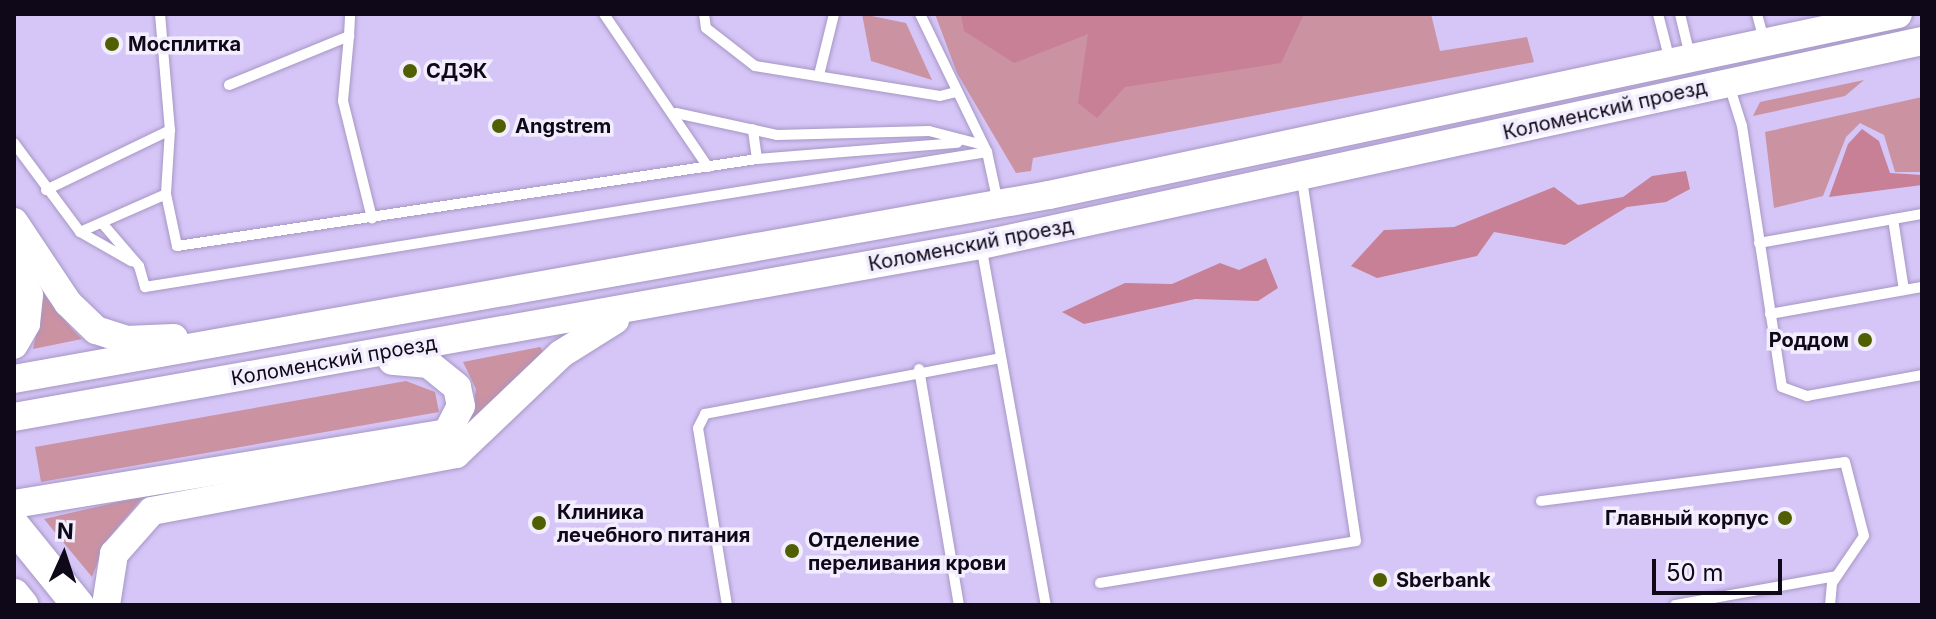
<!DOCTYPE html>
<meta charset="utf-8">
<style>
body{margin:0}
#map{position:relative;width:1936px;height:619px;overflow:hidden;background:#d6c6f7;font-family:Inter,sans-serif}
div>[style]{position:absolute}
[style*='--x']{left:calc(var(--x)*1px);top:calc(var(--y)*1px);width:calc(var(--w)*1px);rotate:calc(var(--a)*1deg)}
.green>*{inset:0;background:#cb92a2}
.forest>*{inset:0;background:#c78095}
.roads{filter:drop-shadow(0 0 2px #a697c5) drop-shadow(0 0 2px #a697c5)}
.lane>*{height:10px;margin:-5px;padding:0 5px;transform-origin:5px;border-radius:5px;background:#fff}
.secondary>*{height:28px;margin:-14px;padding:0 14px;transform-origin:14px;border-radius:14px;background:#fff}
.primary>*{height:32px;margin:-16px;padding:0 16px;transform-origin:16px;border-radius:16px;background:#fff}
.dots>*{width:22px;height:22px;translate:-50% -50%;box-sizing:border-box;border:4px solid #f2eefd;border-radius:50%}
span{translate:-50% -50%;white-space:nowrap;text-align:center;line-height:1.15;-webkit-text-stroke:7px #f2eefd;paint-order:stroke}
.poi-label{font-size:20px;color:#0e0818;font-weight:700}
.left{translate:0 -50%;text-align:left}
.right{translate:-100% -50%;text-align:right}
.street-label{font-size:20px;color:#0e0818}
.frame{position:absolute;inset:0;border:16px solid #0e0818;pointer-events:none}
.north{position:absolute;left:24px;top:515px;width:80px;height:80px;-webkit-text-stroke:6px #f2eefd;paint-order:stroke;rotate:3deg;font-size:22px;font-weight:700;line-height:32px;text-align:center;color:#0e0818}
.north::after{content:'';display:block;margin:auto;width:28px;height:36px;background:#0e0818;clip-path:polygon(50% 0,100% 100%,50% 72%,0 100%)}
.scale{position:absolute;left:1652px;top:559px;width:130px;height:36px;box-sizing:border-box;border:4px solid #0e0818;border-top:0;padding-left:10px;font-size:24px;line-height:28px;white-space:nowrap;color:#0e0818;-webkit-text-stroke:6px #f2eefd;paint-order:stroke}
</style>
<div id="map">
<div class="green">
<i style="clip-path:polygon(862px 14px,906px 23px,932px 80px,871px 61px)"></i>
<i style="clip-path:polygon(935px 14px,1431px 14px,1440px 51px,1527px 37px,1534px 62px,1033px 158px,1031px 171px,1016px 173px,957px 73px)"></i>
<i style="clip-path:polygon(1864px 80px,1845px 96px,1753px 116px,1760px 102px)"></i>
<i style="clip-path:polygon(1922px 97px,1922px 172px,1895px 172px,1884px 135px,1860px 123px,1846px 137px,1823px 196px,1774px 208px,1765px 132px)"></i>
<i style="clip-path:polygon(44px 294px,72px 329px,82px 339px,33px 349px)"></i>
<i style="clip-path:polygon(540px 347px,544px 352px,470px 428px,476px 389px,463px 362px)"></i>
<i style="clip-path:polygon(406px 381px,435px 392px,439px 412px,41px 482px,35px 447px)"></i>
<i style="clip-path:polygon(144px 496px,106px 541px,92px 577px,44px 519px)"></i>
</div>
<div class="forest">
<i style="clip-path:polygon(961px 14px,1304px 14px,1281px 63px,1125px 87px,1097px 118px,1078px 103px,1088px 34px,1014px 63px,964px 31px)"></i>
<i style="clip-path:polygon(1862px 129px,1879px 141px,1890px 173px,1922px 175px,1922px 185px,1829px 197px,1848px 144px)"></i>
<i style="clip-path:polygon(1686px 171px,1690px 189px,1666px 202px,1627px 207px,1565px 245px,1494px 232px,1477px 256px,1377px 278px,1351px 266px,1384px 230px,1454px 227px,1554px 187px,1578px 205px,1623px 197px,1652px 176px)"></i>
<i style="clip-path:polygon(1266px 258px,1278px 288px,1258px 301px,1195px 299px,1084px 324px,1062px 312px,1125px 283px,1172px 284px,1220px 263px,1239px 270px)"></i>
</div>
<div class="roads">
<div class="lane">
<i style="--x:160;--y:14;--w:116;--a:85.1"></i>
<i style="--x:170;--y:130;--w:64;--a:93.6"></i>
<i style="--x:166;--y:194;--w:53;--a:78.1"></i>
<i style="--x:177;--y:246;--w:586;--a:-8.53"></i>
<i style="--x:757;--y:159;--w:30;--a:-98"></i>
<i style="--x:604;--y:14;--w:185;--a:55.8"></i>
<i style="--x:704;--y:14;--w:14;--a:82"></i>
<i style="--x:706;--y:28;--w:62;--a:37.8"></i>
<i style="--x:755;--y:66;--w:187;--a:9.2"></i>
<i style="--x:940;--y:96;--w:16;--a:-14"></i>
<i style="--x:920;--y:14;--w:153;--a:64.1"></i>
<i style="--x:987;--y:152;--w:52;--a:77.8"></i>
<i style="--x:1658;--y:14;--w:49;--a:75.7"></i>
<i style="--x:1680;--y:14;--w:43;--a:76.6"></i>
<i style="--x:1757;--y:14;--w:28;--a:75"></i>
<i style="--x:349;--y:36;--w:65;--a:95.3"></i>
<i style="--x:343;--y:101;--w:121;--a:76.1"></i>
<i style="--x:820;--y:71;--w:59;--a:-76.2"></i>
<i style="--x:229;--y:85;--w:130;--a:-22.2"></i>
<i style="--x:349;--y:36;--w:22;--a:-87"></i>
<i style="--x:1729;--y:85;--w:43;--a:72.4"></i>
<i style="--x:1742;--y:126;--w:264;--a:81.3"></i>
<i style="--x:1782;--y:387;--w:27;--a:20"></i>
<i style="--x:1807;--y:396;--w:117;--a:-10.3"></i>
<i style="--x:676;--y:113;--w:103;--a:12.3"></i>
<i style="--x:777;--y:135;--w:152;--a:-1.5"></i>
<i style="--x:929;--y:131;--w:56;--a:14.5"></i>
<i style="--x:14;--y:143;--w:111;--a:53.4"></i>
<i style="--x:80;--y:232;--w:59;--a:29.6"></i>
<i style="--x:757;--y:159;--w:201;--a:-4.6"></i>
<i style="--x:46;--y:190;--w:138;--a:-25.8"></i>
<i style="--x:1893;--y:219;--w:72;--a:81.2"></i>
<i style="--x:102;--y:223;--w:57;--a:49.3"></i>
<i style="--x:139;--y:266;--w:22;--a:74"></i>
<i style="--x:145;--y:287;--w:853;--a:-9.11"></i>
<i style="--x:80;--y:232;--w:94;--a:-23.8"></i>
<i style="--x:1759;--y:243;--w:166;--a:-10.1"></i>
<i style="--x:981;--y:245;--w:366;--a:79.8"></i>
<i style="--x:1770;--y:314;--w:154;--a:-10.1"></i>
<i style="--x:919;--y:369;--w:239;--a:80.4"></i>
<i style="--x:1541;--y:501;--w:306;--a:-7.3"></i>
<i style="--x:1845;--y:462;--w:76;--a:75.6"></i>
<i style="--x:1864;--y:536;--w:57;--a:124.2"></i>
<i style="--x:1832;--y:583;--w:22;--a:95"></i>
<i style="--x:1100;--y:583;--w:259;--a:-9.3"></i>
<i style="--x:1356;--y:541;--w:367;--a:-98.5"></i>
<i style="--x:727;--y:605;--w:179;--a:-99.3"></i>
<i style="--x:698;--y:428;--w:16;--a:-63"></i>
<i style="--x:705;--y:414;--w:301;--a:-10.7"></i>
<i style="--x:1675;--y:605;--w:164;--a:-10.2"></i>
</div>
<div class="secondary">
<i style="--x:14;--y:222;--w:97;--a:56.3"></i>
<i style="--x:68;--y:303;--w:39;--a:44"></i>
<i style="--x:96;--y:330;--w:32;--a:18"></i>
<i style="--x:126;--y:340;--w:48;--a:-2.4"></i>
<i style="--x:14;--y:262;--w:36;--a:66"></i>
<i style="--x:29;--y:295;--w:29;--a:96"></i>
<i style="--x:26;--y:324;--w:24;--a:120"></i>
<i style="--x:14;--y:379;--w:1051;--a:-10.08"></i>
<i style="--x:1049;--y:195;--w:868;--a:-12.03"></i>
<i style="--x:14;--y:417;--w:982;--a:-10.09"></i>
<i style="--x:981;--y:245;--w:963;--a:-12.23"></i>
<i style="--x:14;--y:504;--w:439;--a:-9.3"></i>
<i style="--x:447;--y:433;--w:30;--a:-63"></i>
<i style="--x:461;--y:406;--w:19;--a:-102"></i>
<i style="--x:457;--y:387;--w:36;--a:-141"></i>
<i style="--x:429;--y:364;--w:37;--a:-175"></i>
<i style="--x:106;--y:605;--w:52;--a:-81.1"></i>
<i style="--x:114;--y:554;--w:57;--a:-48.5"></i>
<i style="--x:152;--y:511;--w:309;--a:-10.6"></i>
<i style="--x:456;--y:454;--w:145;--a:-43.6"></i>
<i style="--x:561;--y:354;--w:64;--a:-32.2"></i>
</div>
<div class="primary">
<i style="--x:14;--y:526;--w:102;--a:51"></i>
<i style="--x:14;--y:595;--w:13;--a:51"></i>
</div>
</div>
<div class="dots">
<i style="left:112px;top:44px;background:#4f5f01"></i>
<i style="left:410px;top:71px;background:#4f5f01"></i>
<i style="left:499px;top:126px;background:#4f5f01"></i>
<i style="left:1865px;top:340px;background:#4f5f01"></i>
<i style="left:1785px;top:518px;background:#4f5f01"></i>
<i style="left:539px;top:523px;background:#4f5f01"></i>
<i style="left:792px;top:551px;background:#4f5f01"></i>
<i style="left:1380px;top:580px;background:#4f5f01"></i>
</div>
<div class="poi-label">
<span class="left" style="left:128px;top:44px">Мосплитка</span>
<span class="left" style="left:426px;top:71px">СДЭК</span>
<span class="left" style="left:515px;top:126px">Angstrem</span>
<span class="right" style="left:1849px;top:340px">Роддом</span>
<span class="left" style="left:557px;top:524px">Клиника<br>лечебного питания</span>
<span class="right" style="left:1769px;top:518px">Главный корпус</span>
<span class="left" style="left:808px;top:552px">Отделение<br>переливания крови</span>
<span class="left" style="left:1396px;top:580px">Sberbank</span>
</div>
<div class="street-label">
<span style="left:1605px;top:110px;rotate:-13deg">Коломенский проезд</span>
<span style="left:971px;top:245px;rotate:-11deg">Коломенский проезд</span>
<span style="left:334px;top:361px;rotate:-10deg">Коломенский проезд</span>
</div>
<div class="frame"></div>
<div class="north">N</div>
<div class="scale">50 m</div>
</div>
